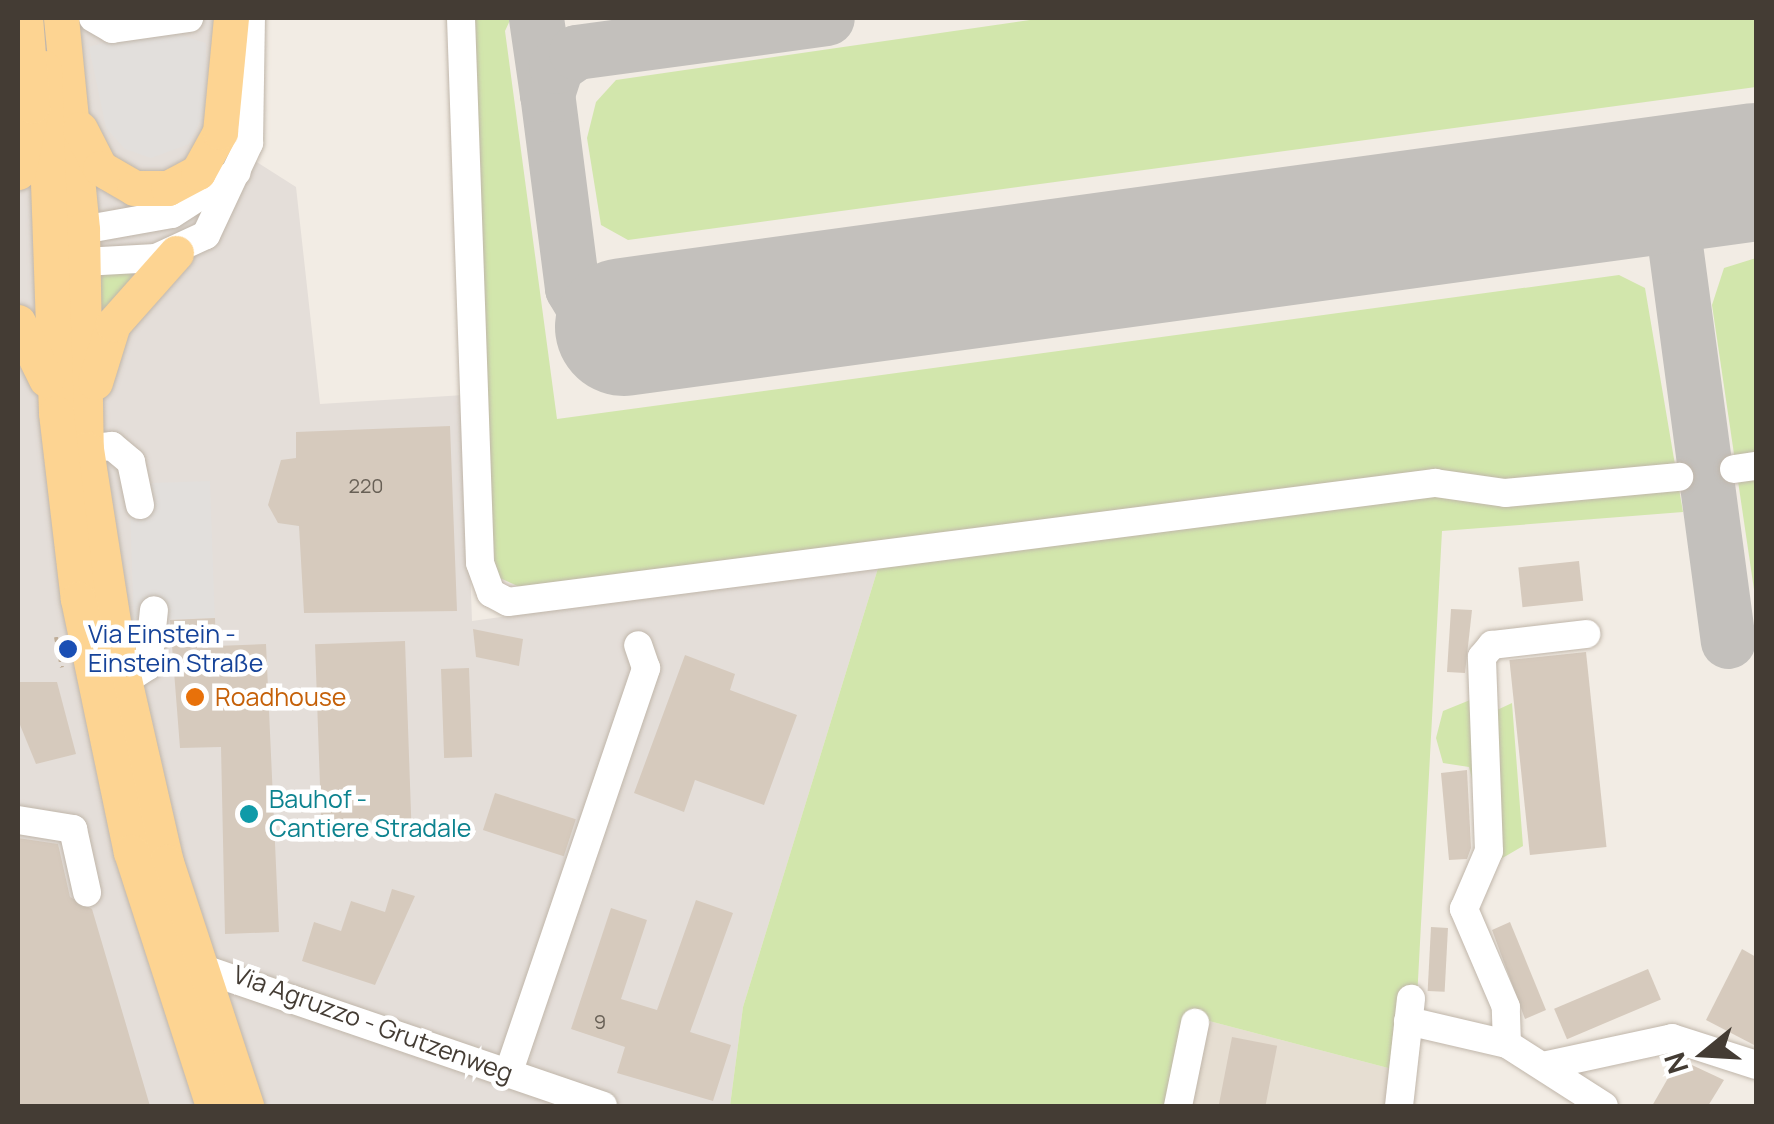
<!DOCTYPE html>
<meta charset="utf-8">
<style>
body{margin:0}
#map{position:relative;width:1774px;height:1124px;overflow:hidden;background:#f2ece4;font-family:Manrope,sans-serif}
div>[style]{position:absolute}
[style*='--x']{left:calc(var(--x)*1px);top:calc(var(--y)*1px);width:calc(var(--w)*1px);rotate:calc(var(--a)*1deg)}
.residential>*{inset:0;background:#e6ded2}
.industrial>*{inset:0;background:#e4ded9}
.green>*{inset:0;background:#d2e6ac}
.parking>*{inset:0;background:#e2dfdc;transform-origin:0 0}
.taxiway>*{height:55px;margin:-27.5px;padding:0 27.5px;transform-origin:27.5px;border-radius:27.5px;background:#c3c0bc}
.runway>*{height:138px;margin:-69px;padding:0 69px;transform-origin:69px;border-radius:69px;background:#c3c0bc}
.building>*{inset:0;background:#d6cabd;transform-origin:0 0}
.path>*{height:4px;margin-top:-2px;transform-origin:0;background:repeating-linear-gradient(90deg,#bfad98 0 5px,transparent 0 10px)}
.roads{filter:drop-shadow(0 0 2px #c0b6aa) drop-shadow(0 0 2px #c0b6aa)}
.minor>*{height:28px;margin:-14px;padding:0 14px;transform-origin:14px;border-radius:14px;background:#fff}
.major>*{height:35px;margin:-17.5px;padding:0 17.5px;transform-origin:17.5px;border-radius:17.5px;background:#fdd492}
.dots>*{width:28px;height:28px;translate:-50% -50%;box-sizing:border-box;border:5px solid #fff;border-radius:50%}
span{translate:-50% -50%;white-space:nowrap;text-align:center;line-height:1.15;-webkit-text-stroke:9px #fff;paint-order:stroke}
.number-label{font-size:20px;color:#686056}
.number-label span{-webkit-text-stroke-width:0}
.transit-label{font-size:25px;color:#164399}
.left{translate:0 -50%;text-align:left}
.food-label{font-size:25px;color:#c56008}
.culture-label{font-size:25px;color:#0d838f}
.street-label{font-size:25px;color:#443c34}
.frame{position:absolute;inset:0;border:20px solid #443c34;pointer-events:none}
.north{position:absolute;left:1654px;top:1004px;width:100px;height:100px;-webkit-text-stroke:8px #fff;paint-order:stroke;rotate:252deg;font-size:28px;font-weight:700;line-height:40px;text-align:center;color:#443c34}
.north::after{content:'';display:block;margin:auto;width:35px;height:45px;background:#443c34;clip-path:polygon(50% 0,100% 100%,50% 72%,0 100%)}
</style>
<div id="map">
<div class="residential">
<i style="clip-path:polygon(1190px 1016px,1392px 1069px,1407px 1106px,1171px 1106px)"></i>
</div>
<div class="industrial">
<i style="clip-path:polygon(18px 18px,215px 18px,211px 133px,296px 187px,320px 404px,464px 395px,472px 621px,879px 565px,743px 1007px,730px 1106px,18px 1106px)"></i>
</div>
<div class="green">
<i style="clip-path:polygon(468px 18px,511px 18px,505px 31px,557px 419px,1619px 275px,1645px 288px,1683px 512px,1442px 531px,1417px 999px,1392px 1069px,1190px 1016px,1171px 1106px,730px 1106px,743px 1007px,879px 565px,543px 597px,495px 576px)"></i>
<i style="clip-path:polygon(1044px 18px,1756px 18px,1756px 87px,628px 240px,601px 225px,587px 138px,596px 102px,616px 80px)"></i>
<i style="clip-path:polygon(1756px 258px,1756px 603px,1712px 305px,1724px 268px)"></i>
<i style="clip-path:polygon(136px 270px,101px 324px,99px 275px)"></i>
<i style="clip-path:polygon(1475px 698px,1497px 710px,1512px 703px,1523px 846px,1494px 863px,1469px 767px,1443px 763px,1436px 738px,1443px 711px)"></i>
</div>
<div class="parking">
<i style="clip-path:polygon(155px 27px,206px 43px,207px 108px,189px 144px,151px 158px,125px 149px,106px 128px,89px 47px)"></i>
<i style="left:210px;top:481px;width:137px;height:81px;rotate:88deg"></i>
</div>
<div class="taxiway">
<i style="--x:536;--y:18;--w:77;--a:81.8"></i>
<i style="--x:1667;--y:185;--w:460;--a:82.4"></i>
<i style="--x:624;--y:327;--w:35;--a:-165"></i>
<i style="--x:590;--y:318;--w:35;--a:-121"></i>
<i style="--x:572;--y:288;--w:196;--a:-97.3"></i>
<i style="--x:547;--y:94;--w:29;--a:-72"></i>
<i style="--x:556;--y:66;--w:24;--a:-35"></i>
<i style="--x:576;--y:52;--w:253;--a:-7.7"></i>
</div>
<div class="runway">
<i style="--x:624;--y:327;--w:1143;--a:-7.8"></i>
</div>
<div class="building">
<i style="clip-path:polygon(450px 426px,457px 611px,304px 613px,299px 526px,278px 523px,268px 505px,281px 460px,296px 458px,296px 432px)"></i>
<i style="left:1579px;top:561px;width:40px;height:61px;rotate:84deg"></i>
<i style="clip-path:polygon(1451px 609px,1472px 610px,1465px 673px,1447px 672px)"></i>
<i style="clip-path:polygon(215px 618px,216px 646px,266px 644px,279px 932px,225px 934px,221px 747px,180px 748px,170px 620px)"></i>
<i style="clip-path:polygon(473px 629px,523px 639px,519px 666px,476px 657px)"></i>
<i style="left:405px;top:641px;width:178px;height:90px;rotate:88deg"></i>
<i style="left:1586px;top:652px;width:196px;height:77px;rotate:84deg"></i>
<i style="clip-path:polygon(685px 655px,735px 674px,730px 690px,797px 715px,764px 805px,695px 780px,684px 812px,634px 793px)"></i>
<i style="left:469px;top:668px;width:89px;height:28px;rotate:88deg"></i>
<i style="clip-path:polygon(18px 682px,57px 682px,76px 754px,36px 764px,18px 720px)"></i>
<i style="clip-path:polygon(1467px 770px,1471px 848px,1467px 859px,1449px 860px,1441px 773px)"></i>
<i style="left:495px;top:793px;width:85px;height:39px;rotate:18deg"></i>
<i style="clip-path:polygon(18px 838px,58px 844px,70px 897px,92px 909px,150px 1106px,18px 1106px)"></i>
<i style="clip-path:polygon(392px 889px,415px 896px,375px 985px,302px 961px,314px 922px,341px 931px,351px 901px,385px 912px)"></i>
<i style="clip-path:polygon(696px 900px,733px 913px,690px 1032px,731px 1045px,713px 1101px,617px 1073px,625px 1047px,571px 1029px,611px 908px,647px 920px,621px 999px,657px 1010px)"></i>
<i style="clip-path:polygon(1510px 922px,1546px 1010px,1525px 1019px,1492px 930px)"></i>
<i style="left:1431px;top:927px;width:17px;height:64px;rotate:3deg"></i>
<i style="clip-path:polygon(1742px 949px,1756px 957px,1756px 1046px,1706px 1020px)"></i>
<i style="left:1648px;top:969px;width:33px;height:102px;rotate:67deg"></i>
<i style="left:1232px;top:1037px;width:46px;height:70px;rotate:11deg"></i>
<i style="clip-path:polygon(1679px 1059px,1724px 1080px,1708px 1106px,1652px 1106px)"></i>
</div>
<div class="path">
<i style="--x:18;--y:213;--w:81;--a:90"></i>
<i style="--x:56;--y:637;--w:31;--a:79"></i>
</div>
<div class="roads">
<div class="minor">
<i style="--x:93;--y:18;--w:22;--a:30"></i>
<i style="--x:112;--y:29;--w:78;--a:-8.1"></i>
<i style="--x:461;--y:18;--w:545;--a:88"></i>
<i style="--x:480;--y:563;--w:32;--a:70"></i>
<i style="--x:491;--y:593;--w:19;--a:28"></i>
<i style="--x:508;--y:602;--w:935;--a:-7.32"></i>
<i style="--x:1435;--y:483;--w:71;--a:8.1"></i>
<i style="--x:1505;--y:493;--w:175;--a:-5.3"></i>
<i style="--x:82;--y:230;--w:91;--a:-10.1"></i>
<i style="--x:172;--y:214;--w:77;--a:-32.9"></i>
<i style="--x:83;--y:262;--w:73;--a:-3.1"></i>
<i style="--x:156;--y:258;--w:55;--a:-24.7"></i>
<i style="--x:206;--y:235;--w:102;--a:-64.9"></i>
<i style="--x:249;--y:143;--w:125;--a:-89.1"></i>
<i style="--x:86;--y:449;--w:26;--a:-7"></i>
<i style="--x:112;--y:446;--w:25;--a:40"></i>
<i style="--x:131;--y:462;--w:44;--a:78.2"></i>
<i style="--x:1734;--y:469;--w:22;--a:-8"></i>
<i style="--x:123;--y:682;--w:30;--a:-33"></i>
<i style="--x:148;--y:666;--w:56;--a:-83.9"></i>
<i style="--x:18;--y:820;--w:56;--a:9.3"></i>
<i style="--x:73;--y:829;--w:65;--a:77.5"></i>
<i style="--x:198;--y:967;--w:428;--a:18.9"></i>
<i style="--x:1408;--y:1021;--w:102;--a:13.1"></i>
<i style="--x:1507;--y:1044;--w:115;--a:32.6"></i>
<i style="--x:1507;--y:1044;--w:37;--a:-92"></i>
<i style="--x:1506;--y:1007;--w:107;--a:-113.2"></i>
<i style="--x:1464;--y:909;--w:63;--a:-66.7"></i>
<i style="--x:1489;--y:851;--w:194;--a:-92.1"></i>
<i style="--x:1482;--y:657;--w:16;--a:-50"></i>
<i style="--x:1492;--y:645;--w:95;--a:-6.7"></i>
<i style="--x:1543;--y:1066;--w:132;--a:-12.2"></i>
<i style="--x:1672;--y:1038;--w:88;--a:17.8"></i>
<i style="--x:508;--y:1074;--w:429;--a:-71.2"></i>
<i style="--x:646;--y:668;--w:24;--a:-109"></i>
<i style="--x:1178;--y:1106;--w:85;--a:-78.4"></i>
<i style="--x:1399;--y:1106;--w:108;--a:-83.6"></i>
</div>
<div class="major">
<i style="--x:61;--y:18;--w:213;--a:84.3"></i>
<i style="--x:82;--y:230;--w:219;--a:89"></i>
<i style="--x:86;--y:449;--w:206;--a:81.1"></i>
<i style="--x:118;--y:653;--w:214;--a:77.1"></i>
<i style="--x:166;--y:862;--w:257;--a:71.8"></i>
<i style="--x:44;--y:68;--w:345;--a:88"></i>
<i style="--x:56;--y:413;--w:187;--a:83.3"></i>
<i style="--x:78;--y:599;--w:258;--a:78.2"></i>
<i style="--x:131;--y:852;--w:267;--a:72.1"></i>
<i style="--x:80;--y:129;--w:44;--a:62.9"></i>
<i style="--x:100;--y:168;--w:39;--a:30"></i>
<i style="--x:134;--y:188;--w:34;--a:0"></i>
<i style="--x:168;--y:188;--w:34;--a:-28"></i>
<i style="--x:198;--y:172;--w:46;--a:-61.2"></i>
<i style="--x:220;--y:132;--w:115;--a:-84.5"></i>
<i style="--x:18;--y:172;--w:67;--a:-78"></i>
<i style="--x:32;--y:106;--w:88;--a:-94.5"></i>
<i style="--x:18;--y:322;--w:64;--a:63.8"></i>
<i style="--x:95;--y:382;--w:61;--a:-72.8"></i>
<i style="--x:113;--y:324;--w:95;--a:-48.4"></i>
</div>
</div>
<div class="dots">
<i style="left:68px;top:649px;background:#1a4fb4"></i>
<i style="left:195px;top:697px;background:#e8710a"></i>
<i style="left:249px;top:814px;background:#0f9aa8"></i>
</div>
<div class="number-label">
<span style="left:366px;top:485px">220</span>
<span style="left:600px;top:1021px">9</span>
</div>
<div class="transit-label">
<span class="left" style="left:88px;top:649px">Via Einstein -<br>Einstein Straße</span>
</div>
<div class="food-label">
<span class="left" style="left:215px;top:697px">Roadhouse</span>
</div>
<div class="culture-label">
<span class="left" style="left:269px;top:814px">Bauhof -<br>Cantiere Stradale</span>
</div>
<div class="street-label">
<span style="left:373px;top:1024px;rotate:20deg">Via Agruzzo - Grutzenweg</span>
</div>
<div class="frame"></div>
<div class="north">N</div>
</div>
